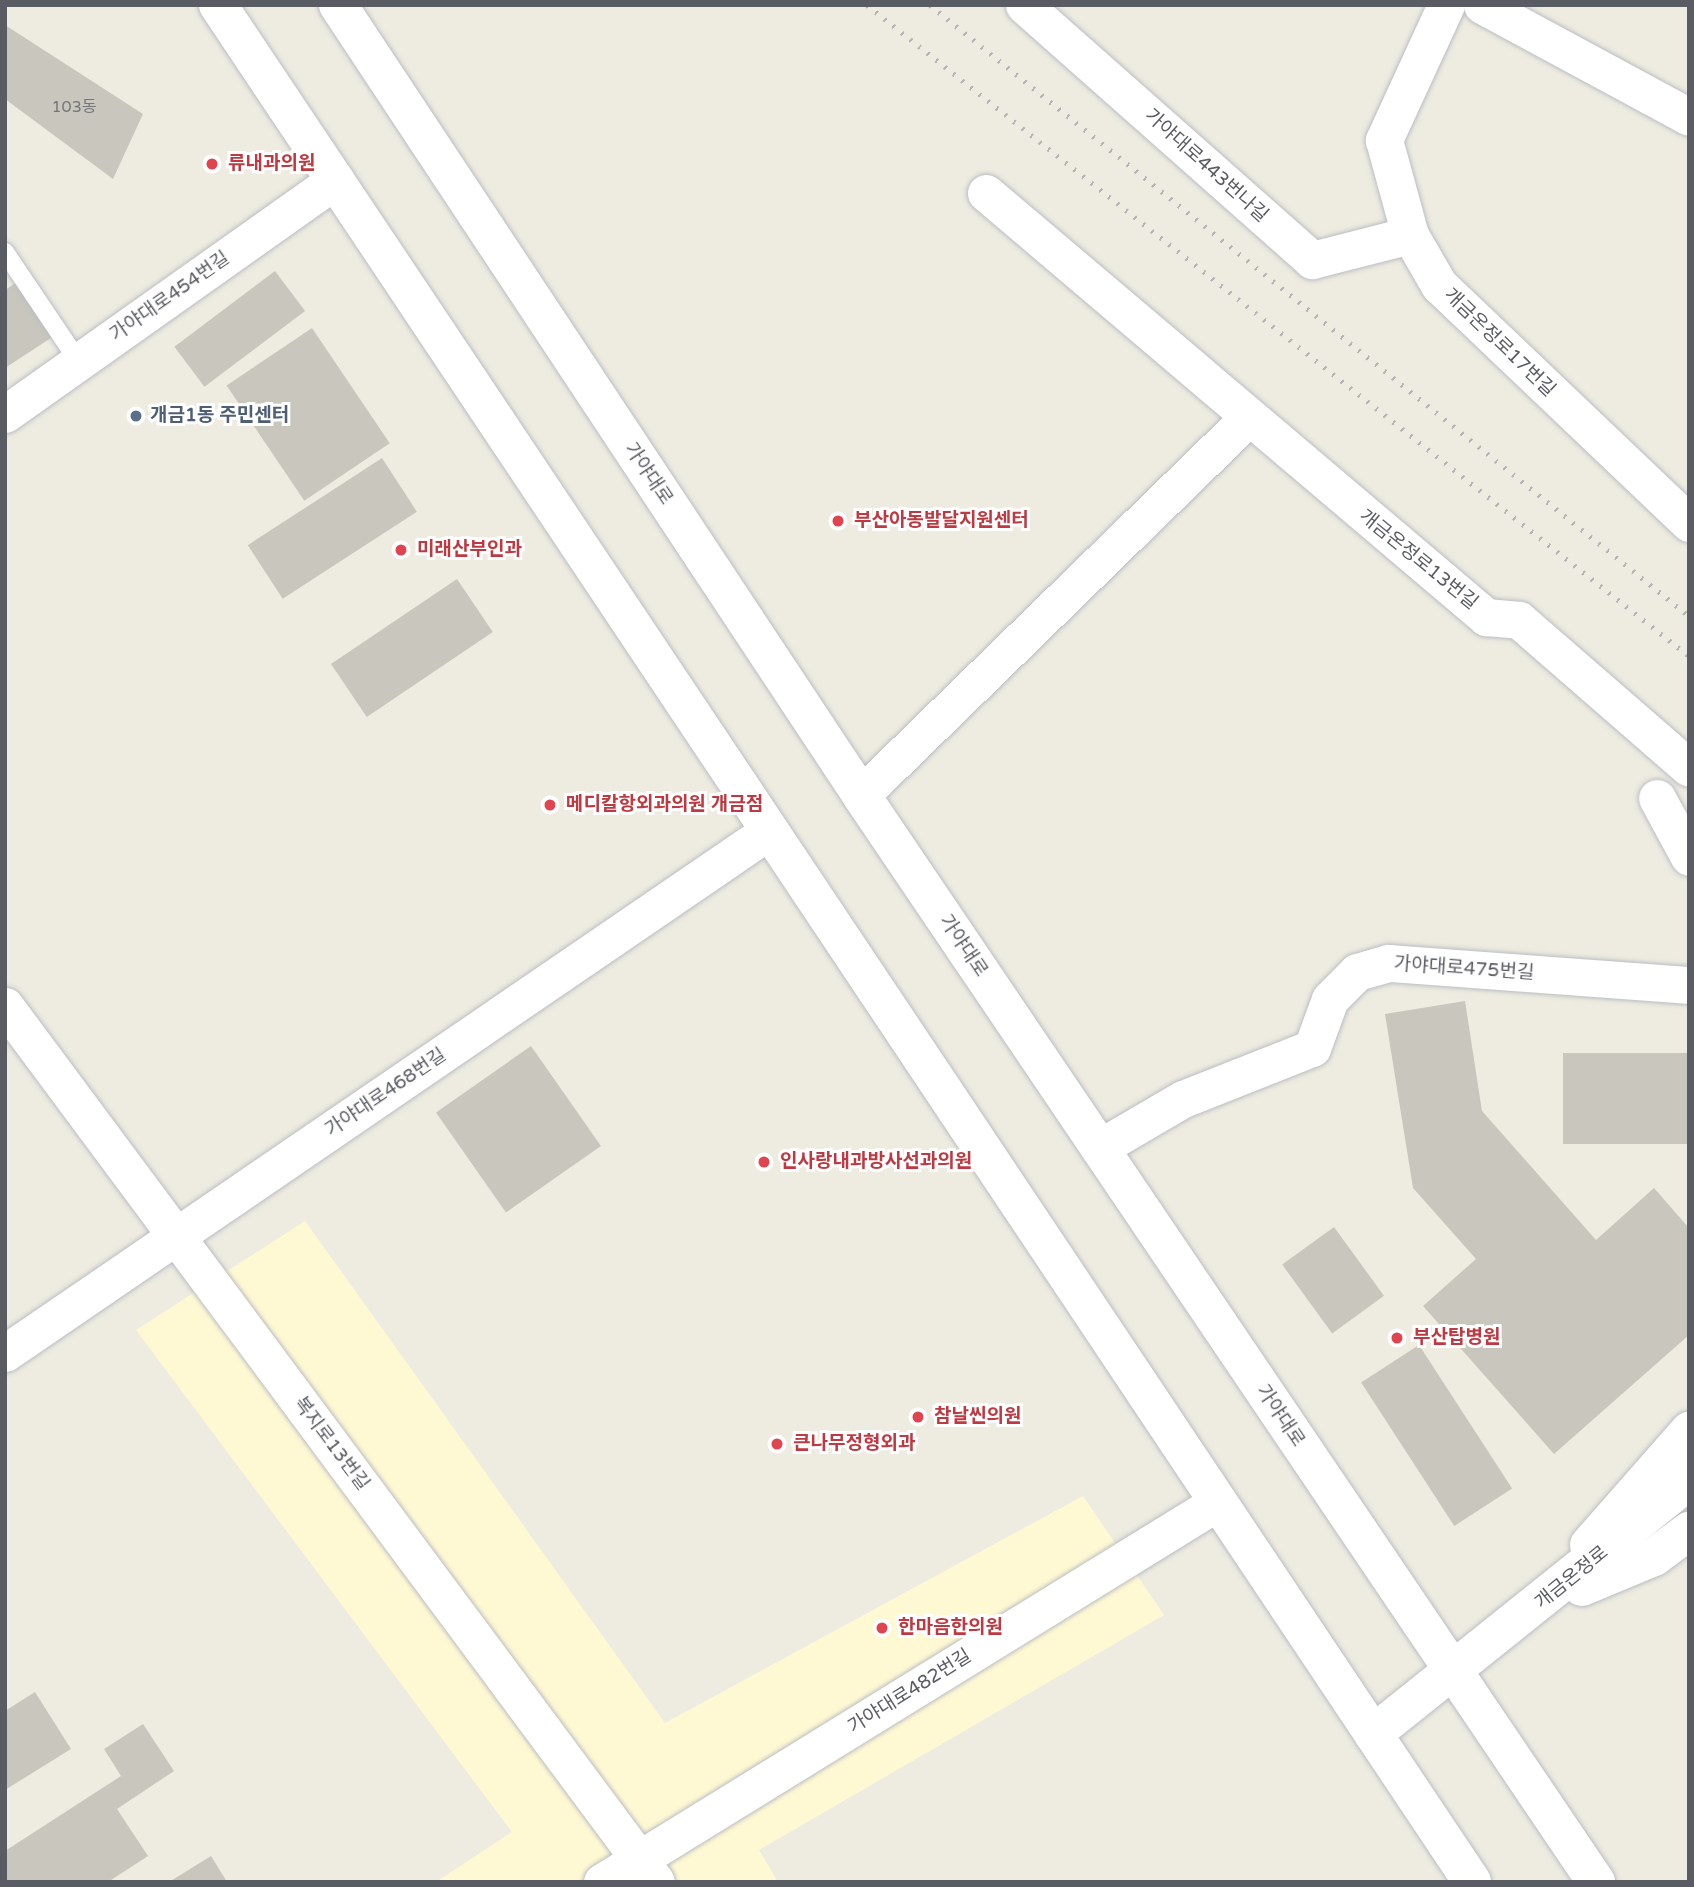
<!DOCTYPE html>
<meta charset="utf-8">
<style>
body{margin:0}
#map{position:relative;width:1694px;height:1887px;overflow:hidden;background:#eeece0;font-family:"Varela Round","Noto Sans KR",sans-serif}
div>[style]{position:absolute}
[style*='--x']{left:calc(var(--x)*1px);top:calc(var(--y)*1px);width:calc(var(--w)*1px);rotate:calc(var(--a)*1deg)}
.commercial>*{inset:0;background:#fff9d3}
.building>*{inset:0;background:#c9c6bd;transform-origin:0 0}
.roads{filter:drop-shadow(0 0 2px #bbbdc3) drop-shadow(0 0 2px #bbbdc3)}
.lane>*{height:18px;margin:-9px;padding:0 9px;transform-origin:9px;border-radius:9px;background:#fff}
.street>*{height:37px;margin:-18.5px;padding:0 18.5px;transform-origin:18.5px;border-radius:18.5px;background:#fff}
.secondary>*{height:38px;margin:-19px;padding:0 19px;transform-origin:19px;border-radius:19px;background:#fff}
.rail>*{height:5px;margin-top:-2.5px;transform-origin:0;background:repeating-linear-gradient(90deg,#b4b5b6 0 2px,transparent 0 11px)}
.dots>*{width:19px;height:19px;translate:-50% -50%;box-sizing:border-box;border:4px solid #fff;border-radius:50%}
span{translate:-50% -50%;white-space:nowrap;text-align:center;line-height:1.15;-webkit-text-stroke:6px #fff;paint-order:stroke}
.number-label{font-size:16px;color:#75767a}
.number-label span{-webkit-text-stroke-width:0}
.health-label{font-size:19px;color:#be3a42;font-weight:700}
.left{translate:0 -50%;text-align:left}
.street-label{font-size:19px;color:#595c63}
.service-label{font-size:19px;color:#4e5e75;font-weight:700}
.frame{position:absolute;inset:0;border:7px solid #595c63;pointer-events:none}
</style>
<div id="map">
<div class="commercial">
<i style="clip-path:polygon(305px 1221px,665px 1723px,1083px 1496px,1164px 1615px,759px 1850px,778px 1882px,436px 1882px,512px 1832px,136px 1330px)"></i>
</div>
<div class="building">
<i style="clip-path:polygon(5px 25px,143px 114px,113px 179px,5px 99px)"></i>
<i style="left:275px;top:271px;width:50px;height:126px;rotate:53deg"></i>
<i style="clip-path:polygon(17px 282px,54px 336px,5px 368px,5px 290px)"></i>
<i style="left:312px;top:328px;width:139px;height:103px;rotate:56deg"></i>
<i style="left:382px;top:458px;width:64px;height:160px;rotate:57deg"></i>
<i style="left:457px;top:579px;width:64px;height:152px;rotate:56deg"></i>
<i style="clip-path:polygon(1465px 1001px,1482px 1111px,1596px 1240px,1654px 1188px,1689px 1228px,1689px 1335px,1554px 1454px,1423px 1306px,1476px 1259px,1413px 1188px,1385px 1014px)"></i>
<i style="left:531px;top:1046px;width:122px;height:116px;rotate:55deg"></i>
<i style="left:1563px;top:1053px;width:126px;height:91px"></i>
<i style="left:1334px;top:1227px;width:85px;height:64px;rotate:54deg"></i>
<i style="left:1419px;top:1345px;width:171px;height:69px;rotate:57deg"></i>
<i style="clip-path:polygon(35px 1692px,71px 1749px,5px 1790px,5px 1711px)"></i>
<i style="clip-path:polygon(143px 1724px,174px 1771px,117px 1809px,148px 1856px,108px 1882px,5px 1882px,5px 1851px,121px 1776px,104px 1749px)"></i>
<i style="clip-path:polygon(211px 1856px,227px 1882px,169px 1882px)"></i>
</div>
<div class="roads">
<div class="lane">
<i style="--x:5;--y:252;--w:133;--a:56.1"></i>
</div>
<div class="street">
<i style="--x:1024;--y:5;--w:385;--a:41.5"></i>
<i style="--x:1312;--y:260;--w:101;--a:-14.3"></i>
<i style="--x:1446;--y:5;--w:149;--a:114.7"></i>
<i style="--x:1384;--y:140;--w:98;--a:74.7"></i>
<i style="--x:1410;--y:235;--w:58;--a:59.9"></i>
<i style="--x:1439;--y:285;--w:345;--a:43.6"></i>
<i style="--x:1482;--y:5;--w:235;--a:28.4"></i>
<i style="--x:986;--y:193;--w:656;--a:40.3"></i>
<i style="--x:1486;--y:617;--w:33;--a:5"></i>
<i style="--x:1519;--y:620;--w:225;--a:41"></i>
<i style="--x:5;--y:414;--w:405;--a:-35.3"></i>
<i style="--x:861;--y:795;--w:539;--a:-44.25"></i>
<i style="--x:1657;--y:798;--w:67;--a:61.5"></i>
<i style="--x:5;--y:1006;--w:1091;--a:53.38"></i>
<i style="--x:1099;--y:1148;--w:97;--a:-30.3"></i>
<i style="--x:1183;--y:1099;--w:139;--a:-21.6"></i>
<i style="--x:1312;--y:1048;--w:52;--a:-69.8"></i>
<i style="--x:1330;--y:999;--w:38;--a:-45"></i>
<i style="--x:1357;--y:972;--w:33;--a:-16"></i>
<i style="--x:1389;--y:963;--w:301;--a:4.2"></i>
<i style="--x:5;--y:1353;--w:922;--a:-34.35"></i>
<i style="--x:602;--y:1882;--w:724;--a:-31.67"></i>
</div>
<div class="secondary">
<i style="--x:218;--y:5;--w:2257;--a:56.25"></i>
<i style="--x:338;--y:5;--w:947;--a:56.49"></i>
<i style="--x:861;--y:795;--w:1312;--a:55.93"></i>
<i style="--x:1589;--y:1545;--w:152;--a:-48.7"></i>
<i style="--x:1582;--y:1587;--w:78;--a:-22.6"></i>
<i style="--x:1654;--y:1557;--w:44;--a:-36.6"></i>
<i style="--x:1373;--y:1734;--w:405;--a:-38.7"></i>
</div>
</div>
<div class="rail">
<i style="--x:867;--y:5;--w:1049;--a:38.38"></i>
<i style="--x:930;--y:5;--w:974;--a:38.83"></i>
</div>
<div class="dots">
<i style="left:212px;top:164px;background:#e0444e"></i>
<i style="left:136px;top:416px;background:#5c6f8a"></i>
<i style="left:838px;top:521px;background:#e0444e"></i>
<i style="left:401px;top:550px;background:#e0444e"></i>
<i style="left:550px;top:805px;background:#e0444e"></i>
<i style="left:764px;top:1162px;background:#e0444e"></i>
<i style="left:1397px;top:1338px;background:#e0444e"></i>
<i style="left:918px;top:1417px;background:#e0444e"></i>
<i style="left:777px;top:1444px;background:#e0444e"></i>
<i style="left:882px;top:1628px;background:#e0444e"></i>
</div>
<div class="number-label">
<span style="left:74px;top:107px">103동</span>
</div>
<div class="health-label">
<span class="left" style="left:228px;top:164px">류내과의원</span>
<span class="left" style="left:854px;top:521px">부산아동발달지원센터</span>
<span class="left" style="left:417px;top:550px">미래산부인과</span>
<span class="left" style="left:566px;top:805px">메디칼항외과의원 개금점</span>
<span class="left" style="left:780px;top:1162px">인사랑내과방사선과의원</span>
<span class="left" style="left:1413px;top:1338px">부산탑병원</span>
<span class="left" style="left:934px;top:1417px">참날씬의원</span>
<span class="left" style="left:793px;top:1444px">큰나무정형외과</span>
<span class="left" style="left:898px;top:1628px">한마음한의원</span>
</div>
<div class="street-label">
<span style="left:1206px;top:166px;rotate:42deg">가야대로443번나길</span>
<span style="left:170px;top:297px;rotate:-35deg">가야대로454번길</span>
<span style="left:1499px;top:343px;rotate:44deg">개금온정로17번길</span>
<span style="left:648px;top:474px;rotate:56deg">가야대로</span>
<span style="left:1418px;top:560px;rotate:39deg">개금온정로13번길</span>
<span style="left:963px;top:946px;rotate:56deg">가야대로</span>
<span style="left:1464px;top:969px;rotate:4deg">가야대로475번길</span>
<span style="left:386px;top:1093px;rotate:-34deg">가야대로468번길</span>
<span style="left:1280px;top:1416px;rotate:56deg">가야대로</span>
<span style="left:331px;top:1444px;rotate:53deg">복지로13번길</span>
<span style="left:1572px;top:1578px;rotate:-39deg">개금온정로</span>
<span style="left:910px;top:1692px;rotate:-32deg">가야대로482번길</span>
</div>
<div class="service-label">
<span class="left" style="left:150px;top:416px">개금1동 주민센터</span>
</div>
<div class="frame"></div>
</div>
